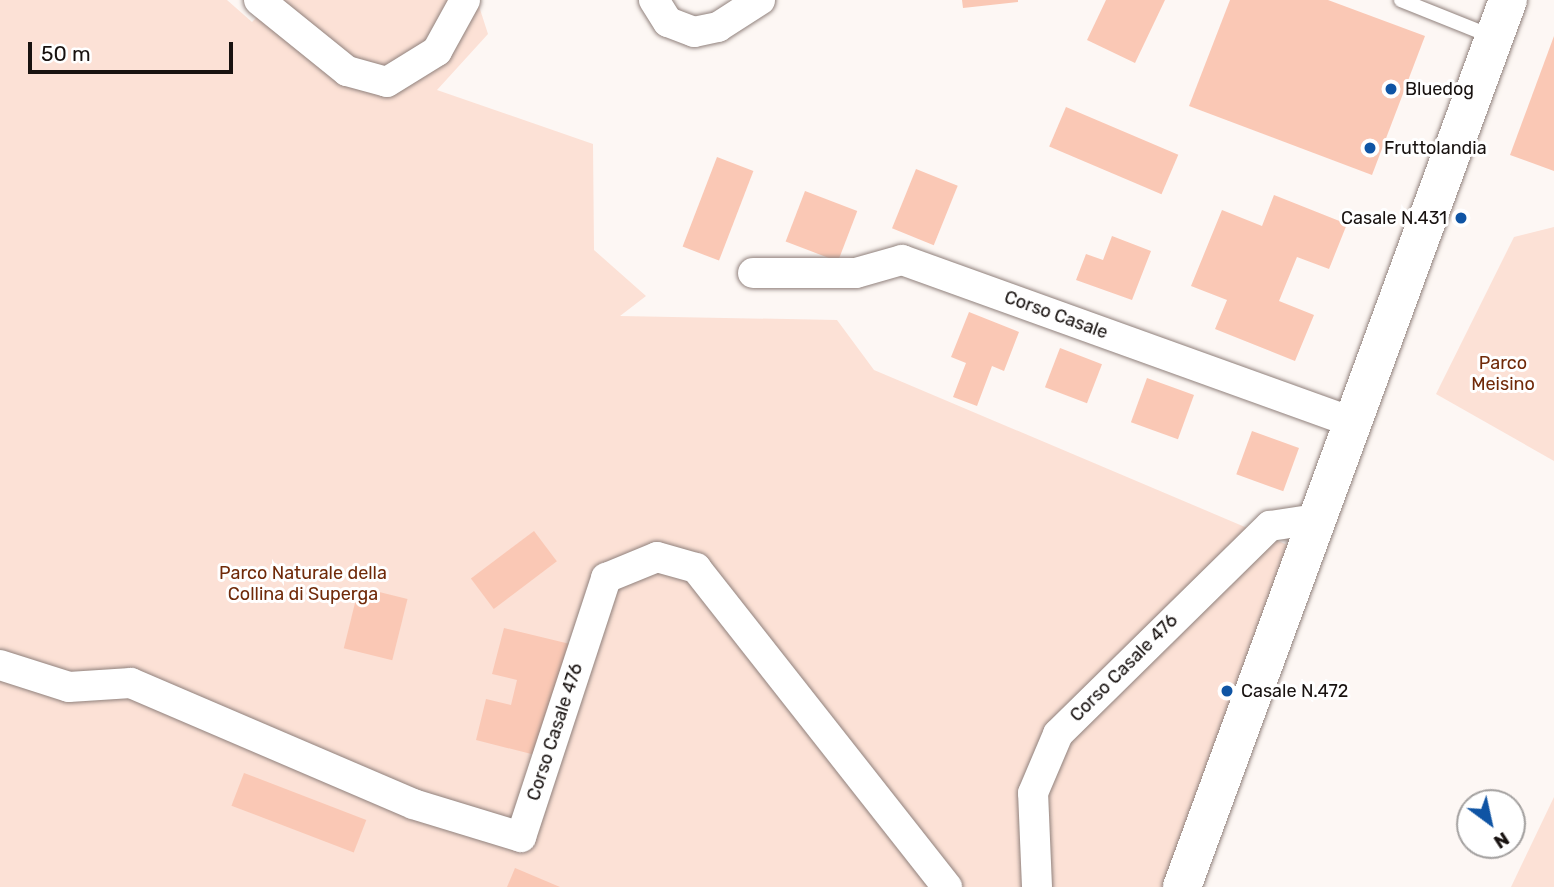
<!DOCTYPE html>
<style>
body{margin:0}
#map{position:relative;width:1554px;height:887px;overflow:hidden;background:#fdf7f4;font-family:Rubik,sans-serif}
div>[style]{position:absolute}
[style*='--x']{left:calc(var(--x)*1px);top:calc(var(--y)*1px);width:calc(var(--w)*1px);rotate:calc(var(--a)*1deg)}
.green>*{inset:0;background:#fce1d6}
.building>*{inset:0;background:#fac8b5;transform-origin:0 0}
.roads{filter:drop-shadow(0 0 2px #90817c) drop-shadow(0 0 2px #90817c)}
.lane>*{height:14px;margin:-7px;padding:0 7px;transform-origin:7px;border-radius:7px;background:#fff}
.street>*{height:30px;margin:-15px;padding:0 15px;transform-origin:15px;border-radius:15px;background:#fff}
.primary>*{height:38px;margin:-19px;padding:0 19px;transform-origin:19px;border-radius:19px;background:#fff}
.dots>*{width:19px;height:19px;translate:-50% -50%;box-sizing:border-box;border:4px solid #fff;border-radius:50%}
span{translate:-50% -50%;white-space:nowrap;text-align:center;line-height:1.15;-webkit-text-stroke:6px #fff;paint-order:stroke}
.poi-label{font-size:18px;color:#181210}
.left{translate:0 -50%;text-align:left}
.right{translate:-100% -50%;text-align:right}
.street-label{font-size:18px;color:#181210}
.park-label{font-size:18px;color:#702a09}
.north{position:absolute;left:1456px;top:789px;width:70px;height:70px;box-sizing:border-box;background:#fff;border:2px solid #a3a09f;border-radius:50%;rotate:147deg;font-size:19px;font-weight:700;line-height:28px;text-align:center;color:#181210}
.north::after{content:'';display:block;margin:auto;width:24px;height:32px;background:#0f54a4;clip-path:polygon(50% 0,100% 100%,50% 72%,0 100%)}
.scale{position:absolute;left:28px;top:42px;width:205px;height:32px;box-sizing:border-box;border:4px solid #181210;border-top:0;padding-left:9px;font-size:21px;line-height:24px;white-space:nowrap;color:#181210;-webkit-text-stroke:5px #fff;paint-order:stroke}
</style>
<div id="map">
<div class="green">
<i style="clip-path:polygon(0 0,227px 0,252px 22px,274px 0,477px 0,488px 34px,437px 90px,593px 144px,594px 250px,646px 296px,620px 316px,837px 320px,874px 370px,1290px 546px,1164px 887px,0 887px)"></i>
<i style="clip-path:polygon(1554px 227px,1554px 461px,1436px 394px,1514px 237px)"></i>
<i style="clip-path:polygon(1554px 797px,1554px 887px,1511px 887px)"></i>
</div>
<div class="building">
<i style="clip-path:polygon(962px 0,1018px 0,1018px 2px,963px 8px)"></i>
<i style="clip-path:polygon(1106px 0,1165px 0,1135px 63px,1087px 40px)"></i>
<i style="clip-path:polygon(1230px 0,1328px 0,1425px 36px,1372px 175px,1189px 106px)"></i>
<i style="clip-path:polygon(1554px 36px,1554px 171px,1510px 155px)"></i>
<i style="left:1066px;top:107px;width:122px;height:43px;rotate:23deg"></i>
<i style="left:717px;top:157px;width:39px;height:96px;rotate:21deg"></i>
<i style="left:916px;top:169px;width:45px;height:64px;rotate:22deg"></i>
<i style="left:805px;top:191px;width:56px;height:54px;rotate:21deg"></i>
<i style="clip-path:polygon(1274px 195px,1347px 224px,1329px 269px,1297px 257px,1279px 301px,1314px 315px,1295px 361px,1215px 329px,1227px 300px,1191px 286px,1222px 210px,1262px 226px)"></i>
<i style="clip-path:polygon(1112px 236px,1151px 251px,1132px 300px,1076px 280px,1086px 254px,1103px 260px)"></i>
<i style="clip-path:polygon(969px 312px,1019px 332px,1004px 371px,992px 366px,977px 406px,953px 397px,966px 363px,951px 357px)"></i>
<i style="left:1060px;top:348px;width:45px;height:42px;rotate:21deg"></i>
<i style="left:1147px;top:378px;width:50px;height:47px;rotate:20deg"></i>
<i style="left:1252px;top:431px;width:50px;height:46px;rotate:20deg"></i>
<i style="left:534px;top:531px;width:38px;height:79px;rotate:53deg"></i>
<i style="left:359px;top:587px;width:50px;height:63px;rotate:14deg"></i>
<i style="clip-path:polygon(504px 628px,570px 644px,543px 757px,476px 740px,486px 699px,511px 705px,517px 680px,492px 674px)"></i>
<i style="left:244px;top:773px;width:131px;height:35px;rotate:21deg"></i>
<i style="clip-path:polygon(515px 868px,560px 887px,507px 887px)"></i>
</div>
<div class="roads">
<div class="lane">
<i style="--x:1401;--y:0;--w:99;--a:21.9"></i>
</div>
<div class="street">
<i style="--x:259;--y:0;--w:113;--a:38.9"></i>
<i style="--x:347;--y:71;--w:41;--a:15.4"></i>
<i style="--x:387;--y:82;--w:59;--a:-31.8"></i>
<i style="--x:437;--y:51;--w:58;--a:-61.2"></i>
<i style="--x:654;--y:0;--w:26;--a:58"></i>
<i style="--x:668;--y:22;--w:28;--a:21"></i>
<i style="--x:694;--y:32;--w:25;--a:-12"></i>
<i style="--x:718;--y:27;--w:50;--a:-32.7"></i>
<i style="--x:753;--y:273;--w:103;--a:0"></i>
<i style="--x:856;--y:273;--w:48;--a:-15.8"></i>
<i style="--x:902;--y:260;--w:479;--a:19.8"></i>
<i style="--x:0;--y:665;--w:72;--a:17.7"></i>
<i style="--x:69;--y:687;--w:62;--a:-3.7"></i>
<i style="--x:131;--y:683;--w:307;--a:23.2"></i>
<i style="--x:413;--y:804;--w:113;--a:17"></i>
<i style="--x:521;--y:837;--w:273;--a:-71.8"></i>
<i style="--x:606;--y:578;--w:55;--a:-22.4"></i>
<i style="--x:657;--y:557;--w:41;--a:15.8"></i>
<i style="--x:696;--y:568;--w:406;--a:51.8"></i>
<i style="--x:1037;--y:887;--w:94;--a:-92.4"></i>
<i style="--x:1033;--y:793;--w:64;--a:-67"></i>
<i style="--x:1058;--y:734;--w:297;--a:-44.5"></i>
<i style="--x:1270;--y:526;--w:48;--a:-8.5"></i>
</div>
<div class="primary">
<i style="--x:1182;--y:887;--w:945;--a:-69.82"></i>
</div>
</div>
<div class="dots">
<i style="left:1391px;top:89px;background:#0f54a4"></i>
<i style="left:1370px;top:148px;background:#0f54a4"></i>
<i style="left:1461px;top:218px;background:#0f54a4"></i>
<i style="left:1227px;top:691px;background:#0f54a4"></i>
</div>
<div class="poi-label">
<span class="left" style="left:1405px;top:89px">Bluedog</span>
<span class="left" style="left:1384px;top:148px">Fruttolandia</span>
<span class="right" style="left:1447px;top:218px">Casale N.431</span>
<span class="left" style="left:1241px;top:691px">Casale N.472</span>
</div>
<div class="street-label">
<span style="left:1056px;top:315px;rotate:20deg">Corso Casale</span>
<span style="left:1124px;top:668px;rotate:-45deg">Corso Casale 476</span>
<span style="left:555px;top:732px;rotate:-72deg">Corso Casale 476</span>
</div>
<div class="park-label">
<span style="left:1503px;top:374px">Parco<br>Meisino</span>
<span style="left:303px;top:584px">Parco Naturale della<br>Collina di Superga</span>
</div>
<div class="north">N</div>
<div class="scale">50 m</div>
</div>
